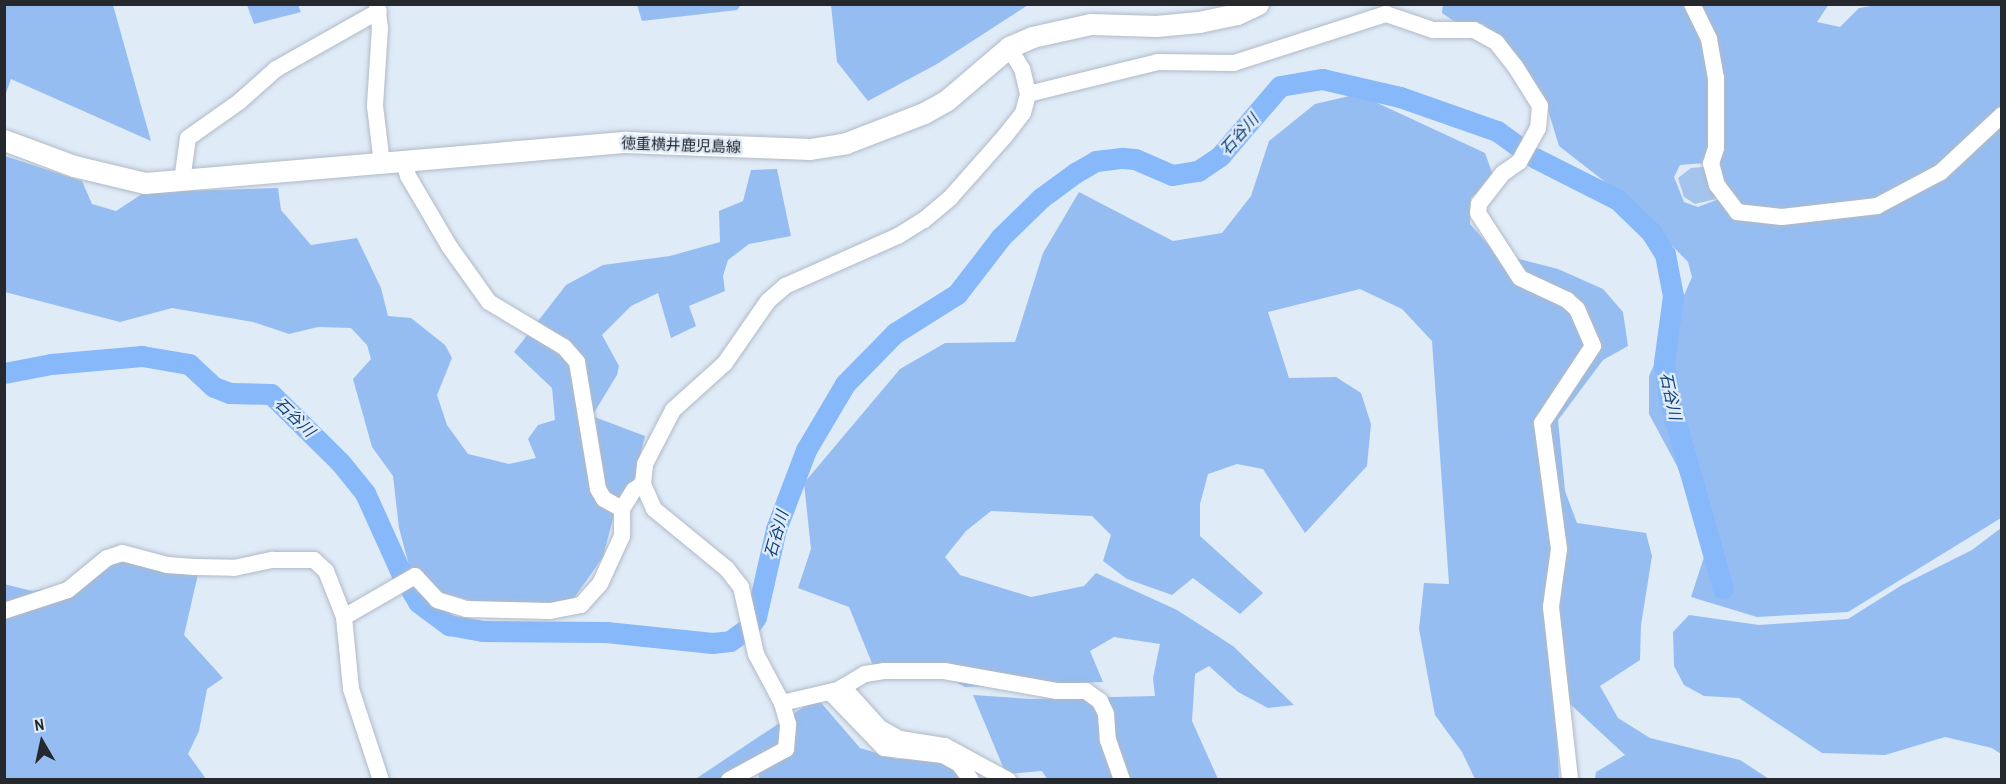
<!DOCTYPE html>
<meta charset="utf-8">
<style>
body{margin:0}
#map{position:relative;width:2006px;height:784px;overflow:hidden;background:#e0ebf8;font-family:"Archivo Narrow","Noto Sans JP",sans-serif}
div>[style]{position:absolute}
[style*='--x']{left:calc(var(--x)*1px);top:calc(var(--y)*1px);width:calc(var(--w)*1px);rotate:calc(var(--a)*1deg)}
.green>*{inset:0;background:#a5c4ed}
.forest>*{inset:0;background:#95bdf2}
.river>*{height:21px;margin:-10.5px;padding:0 10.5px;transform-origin:10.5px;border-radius:10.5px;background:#86b8fa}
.roads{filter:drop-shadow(0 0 2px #b0bac7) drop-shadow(0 0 2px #b0bac7)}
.minor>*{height:16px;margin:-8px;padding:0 8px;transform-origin:8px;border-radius:8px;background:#fff}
.major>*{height:21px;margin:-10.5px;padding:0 10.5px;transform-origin:10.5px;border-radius:10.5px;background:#fff}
span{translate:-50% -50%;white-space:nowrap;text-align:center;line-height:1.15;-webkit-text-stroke:4.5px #e0ebf8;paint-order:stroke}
.street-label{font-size:15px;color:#25282d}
.water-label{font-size:16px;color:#0e407a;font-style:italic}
.frame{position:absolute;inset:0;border:6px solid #25282d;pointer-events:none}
.north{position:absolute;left:12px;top:712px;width:60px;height:60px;-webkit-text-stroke:4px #e0ebf8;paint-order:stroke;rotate:351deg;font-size:16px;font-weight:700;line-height:24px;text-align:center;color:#25282d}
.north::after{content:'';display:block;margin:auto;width:21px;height:27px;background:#25282d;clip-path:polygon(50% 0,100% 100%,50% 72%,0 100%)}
</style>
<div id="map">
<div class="green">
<i style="clip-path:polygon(1703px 167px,1716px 199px,1695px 204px,1684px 197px,1678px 178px,1691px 168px)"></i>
</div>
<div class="forest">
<i style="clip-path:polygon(5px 4px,113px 5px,151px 141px,11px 79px,5px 96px)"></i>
<i style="clip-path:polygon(evenodd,1443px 4px,1829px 4px,1817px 22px,1840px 27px,1859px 8px,1878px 5px,2001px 5px,2001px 518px,1848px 612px,1757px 617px,1691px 597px,1705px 554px,1702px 534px,1677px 466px,1649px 414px,1649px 376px,1692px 277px,1688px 262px,1627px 199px,1559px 146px,1544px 97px,1515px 55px,1483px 24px,1457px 23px,1442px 13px,1443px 4px,1705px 163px,1719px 199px,1698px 207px,1684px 202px,1674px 177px,1680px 165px,1705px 163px)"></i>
<i style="clip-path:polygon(247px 5px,298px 5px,301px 12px,254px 24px)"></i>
<i style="clip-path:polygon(637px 5px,637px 4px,741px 5px,737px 10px,642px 21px)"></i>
<i style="clip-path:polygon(831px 5px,831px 4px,1028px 5px,937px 64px,868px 101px,837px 62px)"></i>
<i style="clip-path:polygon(1358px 94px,1485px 153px,1494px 178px,1471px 198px,1470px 224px,1496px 253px,1558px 269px,1603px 289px,1623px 312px,1628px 346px,1603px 360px,1558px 420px,1565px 491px,1577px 523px,1646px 533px,1652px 556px,1641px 625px,1640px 660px,1600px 686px,1618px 718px,1650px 738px,1740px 760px,1769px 779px,1595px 779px,1596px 772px,1625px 755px,1569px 703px,1556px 712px,1559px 779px,1475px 779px,1462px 752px,1435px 715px,1419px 629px,1424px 583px,1449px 584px,1432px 341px,1402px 309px,1360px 289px,1268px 312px,1289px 378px,1336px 377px,1361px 393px,1371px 424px,1367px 466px,1305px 533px,1263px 469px,1237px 464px,1208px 474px,1200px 504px,1200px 536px,1263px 593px,1240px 614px,1193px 578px,1172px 595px,1127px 579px,1103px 561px,1111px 535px,1092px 516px,991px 511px,966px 531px,945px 557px,960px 575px,1031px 597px,1084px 586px,1096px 573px,1177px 610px,1233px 646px,1294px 705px,1268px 708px,1238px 692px,1209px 666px,1195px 674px,1192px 721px,1218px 779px,1047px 779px,1042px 771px,1006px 774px,973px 695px,1031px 699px,1155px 696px,1153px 678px,1160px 644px,1114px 637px,1090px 651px,1103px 682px,965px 687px,942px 674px,874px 668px,849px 607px,798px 588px,811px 549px,804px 483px,900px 369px,945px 343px,1015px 342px,1043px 253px,1079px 192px,1173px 241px,1222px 233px,1251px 196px,1269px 141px,1315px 104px)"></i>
<i style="clip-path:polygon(5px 156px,82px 181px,92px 204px,116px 211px,145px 192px,278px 188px,281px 210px,311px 245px,357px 238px,381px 288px,388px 316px,411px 318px,445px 345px,452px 358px,437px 395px,447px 425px,468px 454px,509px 464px,536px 458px,528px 439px,538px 425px,555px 420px,552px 388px,514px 352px,566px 285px,603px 265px,670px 256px,720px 242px,719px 211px,743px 201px,751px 170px,777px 169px,791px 236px,749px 244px,728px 260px,723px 276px,725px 291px,689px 306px,696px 326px,671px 338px,658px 293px,631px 306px,602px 335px,619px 366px,617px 375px,592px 416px,645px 436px,631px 492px,617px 503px,603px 557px,572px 601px,552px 606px,483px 604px,428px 589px,411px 573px,399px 528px,393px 476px,372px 447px,353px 379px,371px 359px,367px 345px,351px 328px,318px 327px,289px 334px,253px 322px,172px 308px,120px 322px,5px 292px)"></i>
<i style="clip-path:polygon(2001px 528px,2001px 754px,1992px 748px,1945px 737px,1885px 755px,1822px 753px,1739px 698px,1704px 696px,1684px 685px,1674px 666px,1673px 632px,1689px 615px,1759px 625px,1848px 619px,1902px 585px,1972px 550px)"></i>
<i style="clip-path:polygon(121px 558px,199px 570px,184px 635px,223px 678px,207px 689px,199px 731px,188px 754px,206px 779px,5px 779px,4px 584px,32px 591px,56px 587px,96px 563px)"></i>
<i style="clip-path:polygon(817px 698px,860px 748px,897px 759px,936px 760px,974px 779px,759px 779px,758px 769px,744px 779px,694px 780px)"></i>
</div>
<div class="river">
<i style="--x:1535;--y:158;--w:93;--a:26.8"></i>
<i style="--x:1618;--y:200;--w:46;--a:44.1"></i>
<i style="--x:1651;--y:232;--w:26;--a:58"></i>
<i style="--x:1665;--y:254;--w:43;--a:79.2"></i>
<i style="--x:1673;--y:296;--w:68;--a:97.7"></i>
<i style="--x:1664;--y:363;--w:35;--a:82"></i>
<i style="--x:1669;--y:398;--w:198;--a:74.2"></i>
<i style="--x:4;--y:373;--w:48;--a:-10.8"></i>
<i style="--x:51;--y:364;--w:91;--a:-5"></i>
<i style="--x:142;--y:356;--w:48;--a:9.7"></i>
<i style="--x:189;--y:364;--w:34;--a:43"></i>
<i style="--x:214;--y:387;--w:17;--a:21"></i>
<i style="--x:230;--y:393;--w:41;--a:1.4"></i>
<i style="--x:271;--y:394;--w:97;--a:44.6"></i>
<i style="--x:340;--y:462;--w:40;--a:51"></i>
<i style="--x:365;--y:493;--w:90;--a:65.7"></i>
<i style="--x:402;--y:575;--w:31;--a:59"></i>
<i style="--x:418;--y:602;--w:39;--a:37"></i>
<i style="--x:449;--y:625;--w:34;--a:10"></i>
<i style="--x:482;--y:631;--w:124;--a:0.5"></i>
<i style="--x:606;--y:632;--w:107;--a:5.9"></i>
<i style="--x:712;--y:643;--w:18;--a:-6"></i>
<i style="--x:730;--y:641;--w:24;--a:-36"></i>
<i style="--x:749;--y:627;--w:12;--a:-55"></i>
<i style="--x:756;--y:617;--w:90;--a:-77.2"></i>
<i style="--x:776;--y:529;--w:85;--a:-69.2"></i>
<i style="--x:806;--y:450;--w:77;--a:-59.4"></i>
<i style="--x:845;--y:384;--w:71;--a:-45.6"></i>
<i style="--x:895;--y:333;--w:73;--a:-32.2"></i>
<i style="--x:957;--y:294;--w:72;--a:-52.3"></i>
<i style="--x:1001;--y:237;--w:56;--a:-44.3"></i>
<i style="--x:1041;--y:198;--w:42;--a:-36.3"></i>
<i style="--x:1075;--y:173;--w:24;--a:-30"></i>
<i style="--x:1096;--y:161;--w:26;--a:-7"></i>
<i style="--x:1122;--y:158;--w:13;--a:4"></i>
<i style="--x:1135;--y:159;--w:40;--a:23.4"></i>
<i style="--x:1172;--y:175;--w:26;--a:-9"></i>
<i style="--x:1198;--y:171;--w:27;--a:-34"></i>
<i style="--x:1220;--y:156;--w:92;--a:-49.4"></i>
<i style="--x:1280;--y:86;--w:43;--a:-9.5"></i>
<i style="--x:1322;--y:79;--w:80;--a:13"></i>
<i style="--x:1400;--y:97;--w:103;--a:19.3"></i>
<i style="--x:1497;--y:131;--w:24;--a:36"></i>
</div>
<div class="roads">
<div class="minor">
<i style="--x:377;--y:4;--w:24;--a:83"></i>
<i style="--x:380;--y:28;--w:78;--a:93.7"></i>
<i style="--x:375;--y:106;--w:58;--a:83.1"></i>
<i style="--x:1692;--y:4;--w:39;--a:64"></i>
<i style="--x:1709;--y:39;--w:40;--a:80"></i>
<i style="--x:1716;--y:78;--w:70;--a:90"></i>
<i style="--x:1716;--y:148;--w:16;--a:108"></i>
<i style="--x:1711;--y:163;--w:23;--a:75"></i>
<i style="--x:1717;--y:185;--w:34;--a:53"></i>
<i style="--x:1737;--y:212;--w:45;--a:6.3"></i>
<i style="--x:1782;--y:217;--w:96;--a:-6.6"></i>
<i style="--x:1877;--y:206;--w:72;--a:-28"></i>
<i style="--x:1941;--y:172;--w:83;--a:-43.1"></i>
<i style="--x:1028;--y:94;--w:134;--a:-13.8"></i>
<i style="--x:1158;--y:62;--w:76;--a:0.8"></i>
<i style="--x:1234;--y:63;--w:160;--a:-17.9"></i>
<i style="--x:1386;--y:14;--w:50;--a:18.8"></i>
<i style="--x:1433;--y:30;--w:41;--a:0"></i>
<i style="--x:1474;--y:30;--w:25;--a:29"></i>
<i style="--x:1496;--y:42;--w:31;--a:52"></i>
<i style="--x:1515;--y:66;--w:47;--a:58"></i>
<i style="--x:1540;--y:106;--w:22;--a:95"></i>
<i style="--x:1538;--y:128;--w:39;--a:119"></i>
<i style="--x:1519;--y:162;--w:19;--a:145"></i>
<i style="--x:1503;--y:173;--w:39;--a:128"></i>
<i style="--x:1479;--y:204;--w:9;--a:96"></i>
<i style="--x:1478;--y:213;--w:77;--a:57.1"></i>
<i style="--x:1520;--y:278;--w:52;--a:25.1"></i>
<i style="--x:1567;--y:300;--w:13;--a:42"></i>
<i style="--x:1577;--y:309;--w:40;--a:66.6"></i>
<i style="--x:1593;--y:346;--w:92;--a:123.5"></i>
<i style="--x:1542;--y:423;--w:127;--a:82.3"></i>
<i style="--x:1559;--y:549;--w:59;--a:97.9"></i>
<i style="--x:1551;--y:607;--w:174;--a:83.7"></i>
<i style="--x:404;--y:162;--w:15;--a:74"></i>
<i style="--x:408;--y:176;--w:81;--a:59.6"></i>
<i style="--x:449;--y:246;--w:69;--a:54.5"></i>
<i style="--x:489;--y:302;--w:87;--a:31"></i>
<i style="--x:564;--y:347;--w:20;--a:49"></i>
<i style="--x:577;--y:362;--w:129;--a:80.6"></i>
<i style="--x:598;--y:489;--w:12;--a:59"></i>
<i style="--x:604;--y:499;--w:21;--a:29"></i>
<i style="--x:182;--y:181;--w:43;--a:-82.1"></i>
<i style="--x:188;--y:138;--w:62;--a:-35.2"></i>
<i style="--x:239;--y:102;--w:50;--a:-41.7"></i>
<i style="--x:276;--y:69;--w:118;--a:-29.4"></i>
<i style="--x:4;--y:611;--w:67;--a:-18.2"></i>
<i style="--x:68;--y:590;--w:50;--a:-39.4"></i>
<i style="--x:107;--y:558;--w:16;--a:-18"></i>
<i style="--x:122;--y:553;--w:47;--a:14.9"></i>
<i style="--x:167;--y:565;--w:28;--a:4"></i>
<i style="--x:195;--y:567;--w:39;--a:1"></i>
<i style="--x:234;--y:568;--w:40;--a:-12"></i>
<i style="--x:273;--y:560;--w:41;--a:0"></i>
<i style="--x:314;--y:560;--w:16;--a:43"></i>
<i style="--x:326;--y:571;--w:49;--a:68.6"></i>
<i style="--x:344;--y:617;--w:72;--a:84.4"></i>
<i style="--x:351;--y:689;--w:96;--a:71.8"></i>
<i style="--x:344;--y:617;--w:82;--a:-30"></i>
<i style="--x:415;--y:576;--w:33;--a:47"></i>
<i style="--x:437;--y:600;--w:31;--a:17"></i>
<i style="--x:467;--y:609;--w:83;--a:1.4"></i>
<i style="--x:550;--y:611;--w:32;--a:-11"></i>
<i style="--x:581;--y:605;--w:28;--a:-48"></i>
<i style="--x:600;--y:584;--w:53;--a:-65.4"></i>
<i style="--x:622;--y:536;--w:27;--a:-90"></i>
<i style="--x:622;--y:509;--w:22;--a:-58"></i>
<i style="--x:634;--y:490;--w:11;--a:-34"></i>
<i style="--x:843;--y:687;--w:55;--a:47.9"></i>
<i style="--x:880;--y:728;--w:23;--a:29"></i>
<i style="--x:900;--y:739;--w:46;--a:8.8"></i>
<i style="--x:945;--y:746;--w:72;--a:28.4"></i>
<i style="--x:830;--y:692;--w:78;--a:46"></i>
<i style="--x:884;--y:748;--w:59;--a:6.8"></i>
<i style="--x:943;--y:755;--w:18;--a:29"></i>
<i style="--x:959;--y:764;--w:20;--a:53"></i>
<i style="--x:782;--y:703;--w:57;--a:-13.1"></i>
<i style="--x:838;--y:690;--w:31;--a:-31"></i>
<i style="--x:865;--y:674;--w:19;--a:-9"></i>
<i style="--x:884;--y:671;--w:60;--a:0"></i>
<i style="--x:944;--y:671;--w:114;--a:10.1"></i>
<i style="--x:1056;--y:691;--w:30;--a:0"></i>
<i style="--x:1086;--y:691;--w:17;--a:36"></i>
<i style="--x:1100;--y:701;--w:14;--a:65"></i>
<i style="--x:1106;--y:714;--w:26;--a:86"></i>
<i style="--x:1108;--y:740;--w:42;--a:70.7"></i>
<i style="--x:729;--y:780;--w:65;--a:-28.5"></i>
<i style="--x:786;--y:749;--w:25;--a:-85"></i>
<i style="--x:788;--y:724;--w:22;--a:-106"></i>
<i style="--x:782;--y:703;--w:55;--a:-118"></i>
<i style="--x:756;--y:654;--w:69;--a:-102.6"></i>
<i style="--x:741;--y:587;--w:23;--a:-128"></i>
<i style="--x:727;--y:569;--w:94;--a:-140.6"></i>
<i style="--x:654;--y:509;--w:27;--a:-114"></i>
<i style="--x:643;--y:484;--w:20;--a:-84"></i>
<i style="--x:645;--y:464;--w:61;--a:-62.6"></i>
<i style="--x:673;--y:410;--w:70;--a:-42.1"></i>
<i style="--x:725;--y:363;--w:75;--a:-55.3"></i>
<i style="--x:768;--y:301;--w:23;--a:-41"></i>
<i style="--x:785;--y:286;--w:124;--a:-23.9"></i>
<i style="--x:898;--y:236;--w:31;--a:-32"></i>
<i style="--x:924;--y:220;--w:35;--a:-40"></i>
<i style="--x:951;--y:197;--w:81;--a:-48.5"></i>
<i style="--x:1005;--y:136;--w:29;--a:-52"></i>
<i style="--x:1023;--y:113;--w:20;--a:-75"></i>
<i style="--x:1028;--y:94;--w:26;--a:-103"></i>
<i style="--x:1022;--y:69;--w:26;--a:-121"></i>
</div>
<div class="major">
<i style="--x:4;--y:140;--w:75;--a:20.4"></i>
<i style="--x:74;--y:166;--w:73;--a:13.5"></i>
<i style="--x:145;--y:183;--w:483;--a:-4.9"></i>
<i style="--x:626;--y:142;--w:184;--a:2.2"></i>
<i style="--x:810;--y:149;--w:36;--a:-9"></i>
<i style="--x:846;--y:143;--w:84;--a:-21"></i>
<i style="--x:924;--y:113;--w:26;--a:-29"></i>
<i style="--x:947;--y:100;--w:82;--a:-40.5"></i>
<i style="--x:1009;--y:47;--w:25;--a:-23"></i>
<i style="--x:1032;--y:37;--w:60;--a:-12.4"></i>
<i style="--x:1091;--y:24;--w:65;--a:1.8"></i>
<i style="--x:1156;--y:26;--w:43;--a:-5.3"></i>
<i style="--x:1199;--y:22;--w:39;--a:-12"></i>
<i style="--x:1237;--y:14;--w:23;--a:-25"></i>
</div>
</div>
<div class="street-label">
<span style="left:681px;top:145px;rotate:2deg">徳重横井鹿児島線</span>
</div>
<div class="water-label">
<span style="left:1239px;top:134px;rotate:-48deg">石谷川</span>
<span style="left:1671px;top:396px;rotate:78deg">石谷川</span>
<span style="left:295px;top:417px;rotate:44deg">石谷川</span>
<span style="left:776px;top:534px;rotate:-74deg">石谷川</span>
</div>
<div class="frame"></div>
<div class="north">N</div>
</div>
